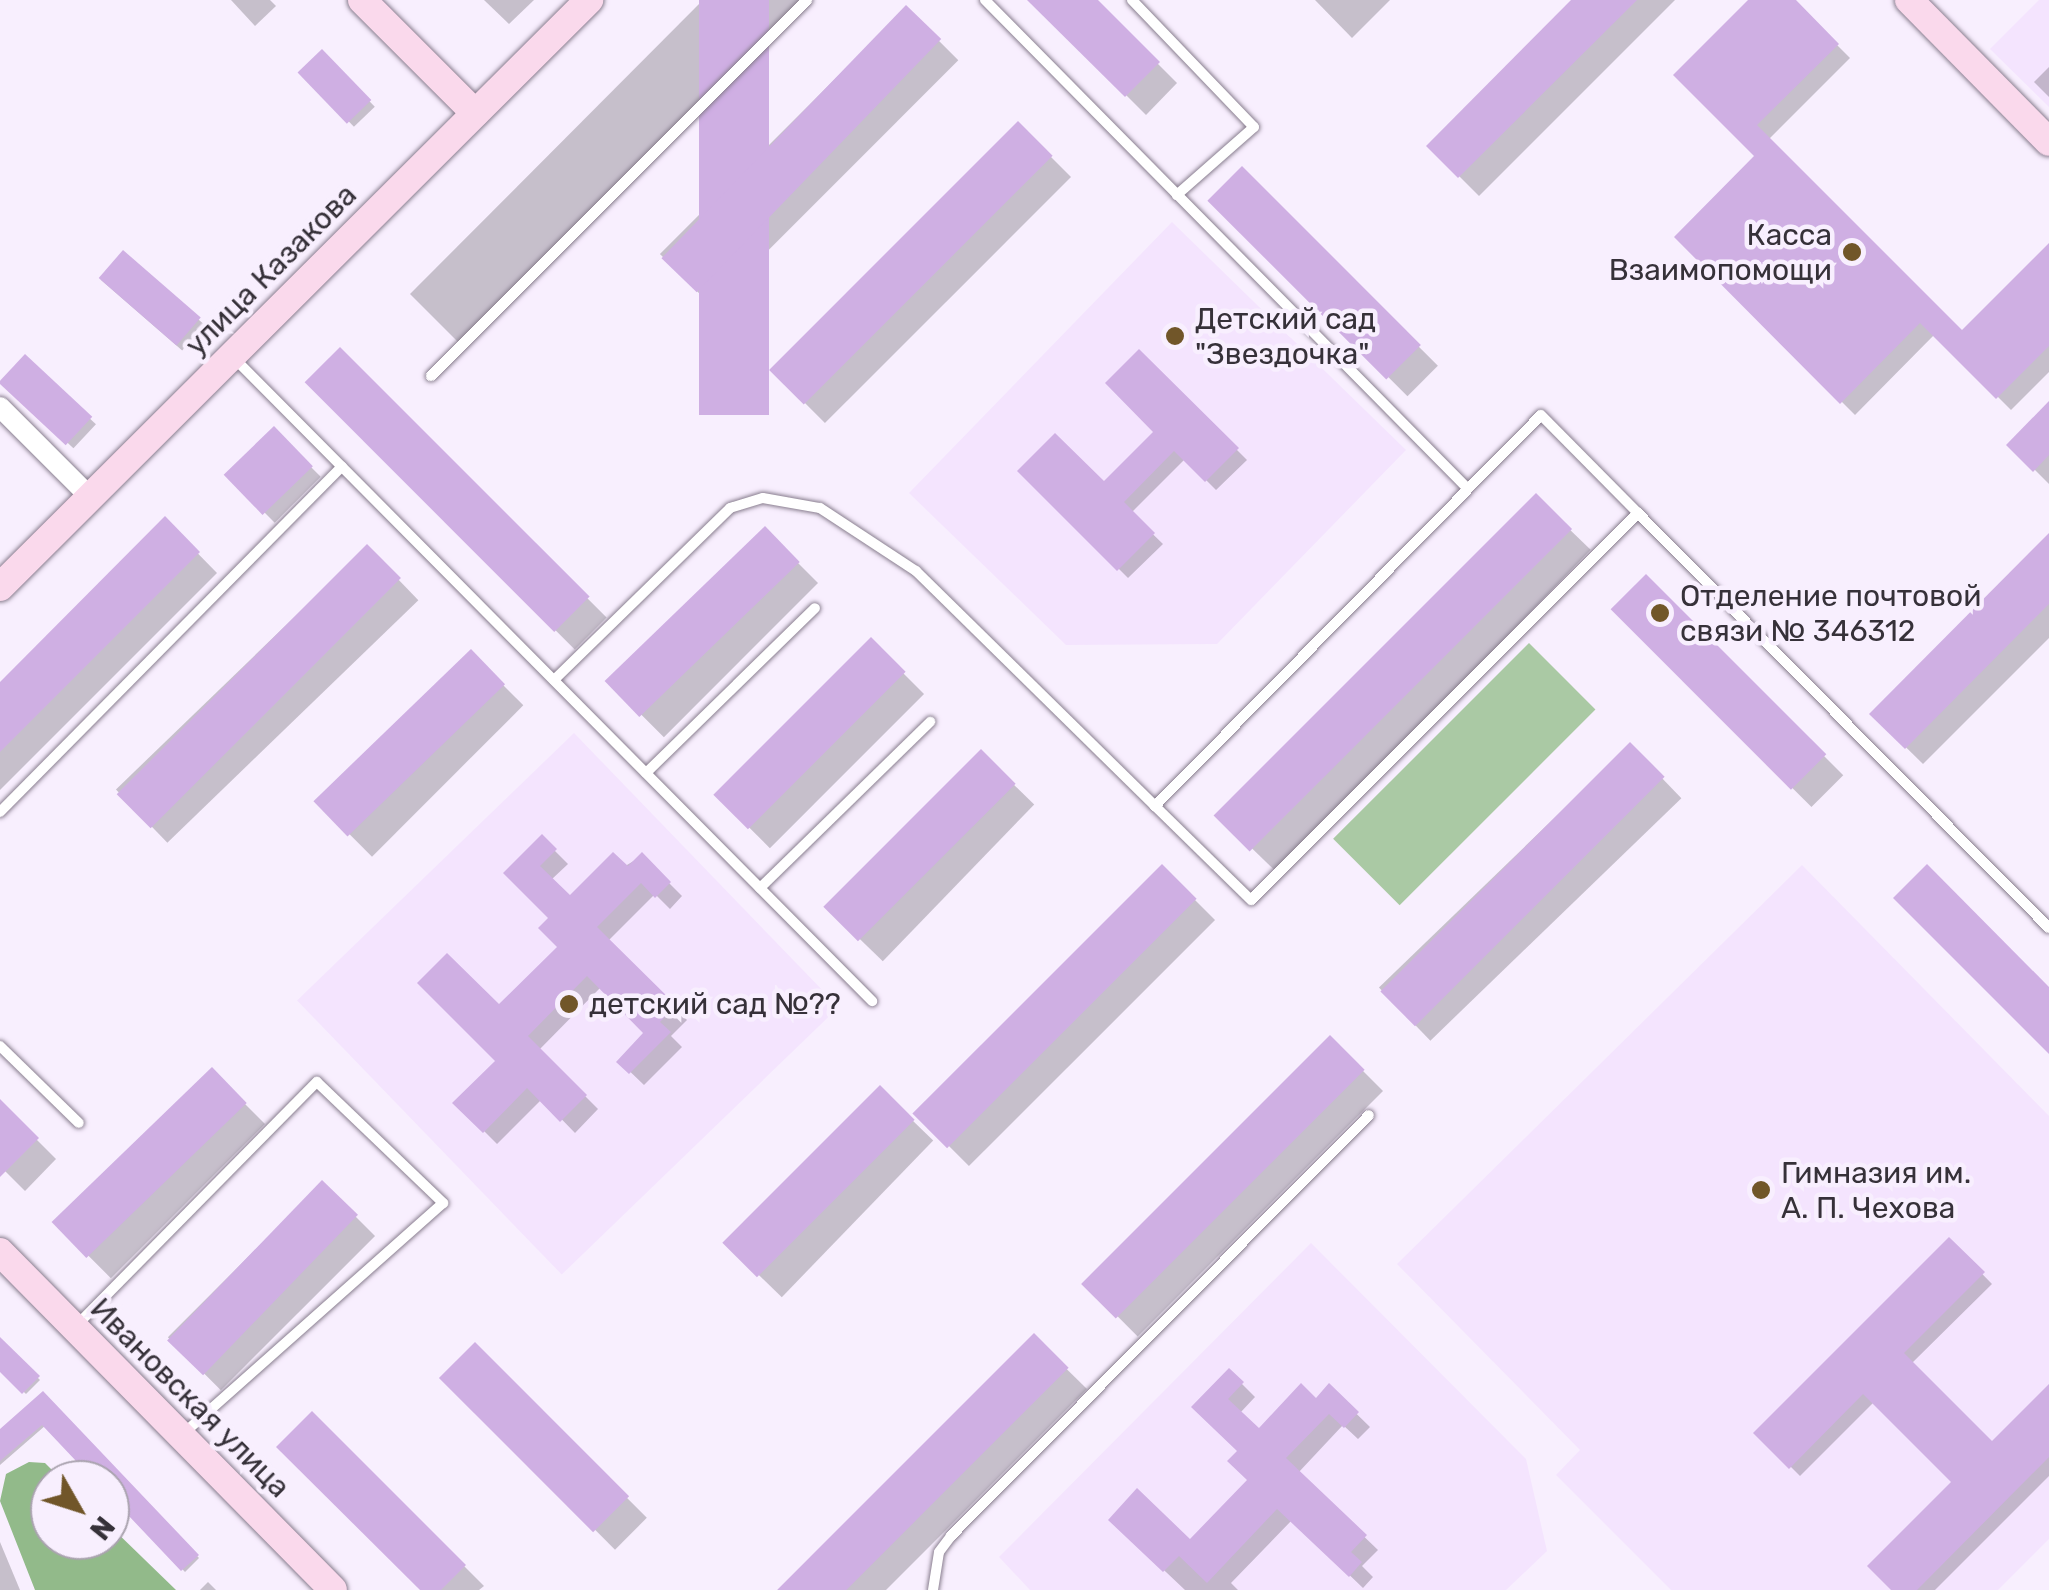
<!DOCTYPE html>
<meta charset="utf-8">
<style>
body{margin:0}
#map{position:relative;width:2049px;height:1590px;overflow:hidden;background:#f8effe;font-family:Rubik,sans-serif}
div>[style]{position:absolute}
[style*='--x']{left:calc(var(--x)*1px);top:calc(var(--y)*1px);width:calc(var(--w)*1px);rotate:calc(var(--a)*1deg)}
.built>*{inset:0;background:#f4e4fe;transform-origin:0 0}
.green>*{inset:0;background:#aac9a4;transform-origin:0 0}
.forest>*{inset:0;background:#92ba8a}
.shadow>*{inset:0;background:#0003;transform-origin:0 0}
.building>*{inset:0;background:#cfafe3;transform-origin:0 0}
.roads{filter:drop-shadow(0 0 2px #897e8f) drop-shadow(0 0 2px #897e8f)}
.lane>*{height:10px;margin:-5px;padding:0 5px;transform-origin:5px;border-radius:5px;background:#fff}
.street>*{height:20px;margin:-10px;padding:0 10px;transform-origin:10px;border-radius:10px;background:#fff}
.secondary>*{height:28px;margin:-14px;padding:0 14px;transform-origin:14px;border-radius:14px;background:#fad9ec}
.dots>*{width:28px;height:28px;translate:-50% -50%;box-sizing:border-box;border:5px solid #f8effe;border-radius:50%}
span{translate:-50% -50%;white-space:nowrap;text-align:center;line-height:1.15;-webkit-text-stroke:9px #f8effe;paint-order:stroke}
.poi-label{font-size:30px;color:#363139}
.right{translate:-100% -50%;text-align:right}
.left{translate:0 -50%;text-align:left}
.street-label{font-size:30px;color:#363139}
.north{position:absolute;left:30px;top:1460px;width:100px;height:100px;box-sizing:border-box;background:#f8effe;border:2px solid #aaa3af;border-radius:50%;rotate:129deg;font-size:28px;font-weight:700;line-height:40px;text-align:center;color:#363139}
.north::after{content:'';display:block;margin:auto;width:35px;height:45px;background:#715629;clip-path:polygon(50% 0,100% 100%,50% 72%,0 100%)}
</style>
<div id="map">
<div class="built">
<i style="clip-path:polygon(2039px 0,2049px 0,2049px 107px,1990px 49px)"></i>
<i style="clip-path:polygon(1172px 222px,1406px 450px,1217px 644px,1066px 645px,909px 493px)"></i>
<i style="left:574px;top:733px;width:381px;height:385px;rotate:46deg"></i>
<i style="clip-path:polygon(1802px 865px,2049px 1116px,2049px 1539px,1998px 1590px,1671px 1590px,1556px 1475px,1580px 1450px,1397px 1264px)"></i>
<i style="clip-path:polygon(1311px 1243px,1526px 1459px,1547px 1551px,1506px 1590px,1030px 1590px,999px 1557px)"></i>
</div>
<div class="green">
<i style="left:1529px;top:643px;width:94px;height:277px;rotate:45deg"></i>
</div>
<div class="forest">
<i style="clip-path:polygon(29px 1462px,45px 1463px,62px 1480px,50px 1480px,50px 1540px,110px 1540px,110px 1526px,176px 1590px,35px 1590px,0 1501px,6px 1474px)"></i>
</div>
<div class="shadow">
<i style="clip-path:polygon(231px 0,270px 0,276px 6px,255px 26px)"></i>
<i style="clip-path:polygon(484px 0,534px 0,509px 24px)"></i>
<i style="clip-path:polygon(703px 0,807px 0,462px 346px,410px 294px)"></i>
<i style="clip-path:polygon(1031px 0,1094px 0,1177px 83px,1146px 115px)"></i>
<i style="clip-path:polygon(1315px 0,1390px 0,1352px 38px)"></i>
<i style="clip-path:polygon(1574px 0,1675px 0,1479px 196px,1429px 146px)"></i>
<i style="clip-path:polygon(1752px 0,1792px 0,1850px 58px,1768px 140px,1962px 334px,2049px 246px,2049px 372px,2011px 410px,1935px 334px,1855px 415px,1677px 237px,1758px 156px)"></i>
<i style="left:906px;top:8px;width:74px;height:348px;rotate:45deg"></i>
<i style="left:322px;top:52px;width:76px;height:29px;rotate:46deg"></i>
<i style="clip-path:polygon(2049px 67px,2049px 97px,2034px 82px)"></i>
<i style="left:1018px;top:124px;width:75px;height:348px;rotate:45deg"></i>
<i style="left:1242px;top:170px;width:277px;height:43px;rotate:45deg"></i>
<i style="left:123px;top:254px;width:108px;height:34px;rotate:41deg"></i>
<i style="left:340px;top:351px;width:377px;height:45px;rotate:45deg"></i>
<i style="clip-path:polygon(1139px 352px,1247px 460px,1216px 490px,1185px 459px,1131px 513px,1163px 544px,1128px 578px,1021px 471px,1104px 485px,1157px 432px)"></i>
<i style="left:25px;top:358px;width:97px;height:33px;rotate:43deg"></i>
<i style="clip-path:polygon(2049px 405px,2049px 484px,2010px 445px)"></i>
<i style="left:274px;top:430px;width:66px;height:65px;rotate:45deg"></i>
<i style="left:1536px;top:497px;width:76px;height:450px;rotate:44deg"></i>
<i style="clip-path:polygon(165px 520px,217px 573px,0 790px,0 685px)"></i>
<i style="left:765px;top:530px;width:75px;height:218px;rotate:45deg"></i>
<i style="clip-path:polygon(2049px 537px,2049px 638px,1923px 764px,1872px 714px)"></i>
<i style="left:367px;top:547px;width:74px;height:349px;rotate:46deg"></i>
<i style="left:1646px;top:578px;width:279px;height:45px;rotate:45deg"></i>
<i style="left:871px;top:641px;width:75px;height:218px;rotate:45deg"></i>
<i style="left:471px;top:653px;width:74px;height:214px;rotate:45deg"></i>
<i style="left:1630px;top:745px;width:74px;height:349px;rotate:46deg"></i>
<i style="left:981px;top:753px;width:74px;height:218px;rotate:44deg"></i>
<i style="clip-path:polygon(542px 838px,568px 864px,551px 880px,570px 899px,642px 856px,682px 896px,670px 909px,655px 894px,608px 941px,687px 1020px,671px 1036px,682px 1047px,644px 1085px,620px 1062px,647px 1033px,601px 987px,539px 1050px,598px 1109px,575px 1133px,542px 1099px,497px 1144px,456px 1103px,498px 1061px,499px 1008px,561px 947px,551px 918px,507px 873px)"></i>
<i style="left:1162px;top:867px;width:75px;height:348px;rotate:45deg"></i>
<i style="left:1330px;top:1038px;width:75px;height:347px;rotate:45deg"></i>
<i style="left:212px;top:1071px;width:75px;height:218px;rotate:45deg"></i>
<i style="left:880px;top:1089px;width:74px;height:218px;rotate:44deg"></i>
<i style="clip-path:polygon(0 1103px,56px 1159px,25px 1191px,0 1166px)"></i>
<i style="left:322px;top:1183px;width:75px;height:218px;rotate:45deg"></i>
<i style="clip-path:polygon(1949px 1240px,1992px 1284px,1911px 1364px,1992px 1445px,2049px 1387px,2049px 1476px,1935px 1590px,1895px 1590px,1954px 1482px,1874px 1402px,1800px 1476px,1757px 1433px)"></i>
<i style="clip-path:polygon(1034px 1337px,1087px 1389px,886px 1590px,796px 1590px)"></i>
<i style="clip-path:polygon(0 1340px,40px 1380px,26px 1394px,0 1369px)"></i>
<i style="left:475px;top:1346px;width:243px;height:45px;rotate:45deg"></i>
<i style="clip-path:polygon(1229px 1371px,1255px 1397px,1240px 1413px,1259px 1432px,1316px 1401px,1329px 1387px,1370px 1427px,1358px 1439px,1343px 1425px,1298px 1473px,1378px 1550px,1362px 1566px,1373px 1577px,1363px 1588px,1292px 1520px,1231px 1583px,1238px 1590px,1185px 1590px,1111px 1520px,1190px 1542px,1250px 1480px,1240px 1451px,1195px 1407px)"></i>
<i style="clip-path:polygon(43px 1394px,199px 1558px,185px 1572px,110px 1493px,110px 1480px,98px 1480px,46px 1425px,0 1465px,0 1432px)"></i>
<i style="clip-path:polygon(312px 1414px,484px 1586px,479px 1590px,423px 1590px)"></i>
<i style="clip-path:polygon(0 1542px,20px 1590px,0 1590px)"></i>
<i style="clip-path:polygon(208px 1582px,216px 1590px,200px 1590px)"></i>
</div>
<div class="building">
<i style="left:699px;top:0;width:70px;height:415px"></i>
<i style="clip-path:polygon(1027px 0,1098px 0,1160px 62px,1125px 97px)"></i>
<i style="clip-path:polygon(1571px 0,1637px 0,1458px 178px,1426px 146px)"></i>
<i style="clip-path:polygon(1748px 0,1796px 0,1839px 44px,1757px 125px,1962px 330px,2049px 243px,2049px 346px,1996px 399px,1920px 323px,1840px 404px,1674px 237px,1754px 156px,1673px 75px)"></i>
<i style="left:906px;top:5px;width:49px;height:352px;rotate:44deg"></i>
<i style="left:322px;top:49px;width:71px;height:34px;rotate:46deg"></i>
<i style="left:1018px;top:121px;width:49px;height:352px;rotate:45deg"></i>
<i style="left:1242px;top:166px;width:253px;height:49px;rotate:45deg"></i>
<i style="left:123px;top:250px;width:103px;height:37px;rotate:41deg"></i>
<i style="left:340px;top:347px;width:353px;height:50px;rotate:45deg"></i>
<i style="clip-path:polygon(1139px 349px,1239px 448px,1205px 482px,1174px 451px,1124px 502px,1155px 533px,1117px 571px,1017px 471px,1055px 433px,1104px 481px,1153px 432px,1105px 383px)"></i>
<i style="left:25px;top:354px;width:92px;height:39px;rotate:43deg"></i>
<i style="clip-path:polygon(2049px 401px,2049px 455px,2033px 472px,2006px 445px)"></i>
<i style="left:274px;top:426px;width:56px;height:70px;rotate:46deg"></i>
<i style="left:1536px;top:493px;width:51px;height:456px;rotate:45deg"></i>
<i style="clip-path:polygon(165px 516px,200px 552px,0 752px,0 682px)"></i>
<i style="left:765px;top:526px;width:50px;height:223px;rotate:46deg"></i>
<i style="clip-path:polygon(2049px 533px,2049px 604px,1905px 749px,1869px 714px)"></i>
<i style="left:367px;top:544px;width:48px;height:354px;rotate:45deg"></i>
<i style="left:1646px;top:574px;width:255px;height:50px;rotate:45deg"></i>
<i style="left:871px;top:637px;width:49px;height:223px;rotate:45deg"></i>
<i style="left:471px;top:649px;width:49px;height:219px;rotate:46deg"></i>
<i style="left:1630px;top:742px;width:49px;height:353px;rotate:45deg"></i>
<i style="left:981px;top:749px;width:49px;height:223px;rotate:45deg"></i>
<i style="clip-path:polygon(542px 834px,557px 849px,540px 866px,570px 895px,613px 852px,628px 866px,642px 852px,671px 882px,655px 898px,641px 883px,597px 927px,676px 1005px,660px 1022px,671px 1032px,629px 1074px,616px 1062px,643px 1033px,587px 976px,528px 1036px,587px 1095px,560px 1122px,527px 1088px,483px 1133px,452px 1103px,495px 1061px,417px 983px,447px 953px,499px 1004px,557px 947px,538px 928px,548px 918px,503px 873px)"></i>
<i style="left:1162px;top:864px;width:49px;height:353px;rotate:45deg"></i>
<i style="clip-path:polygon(1927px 864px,2049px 987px,2049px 1054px,1893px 898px)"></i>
<i style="left:1330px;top:1035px;width:49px;height:352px;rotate:45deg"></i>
<i style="left:212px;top:1067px;width:50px;height:223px;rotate:46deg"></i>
<i style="left:880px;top:1085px;width:49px;height:223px;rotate:45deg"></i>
<i style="clip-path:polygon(0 1099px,39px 1138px,0 1177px)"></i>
<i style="left:322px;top:1180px;width:50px;height:223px;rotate:44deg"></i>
<i style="clip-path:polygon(1949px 1237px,1985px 1272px,1904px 1353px,1992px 1441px,2049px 1384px,2049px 1457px,1917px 1590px,1891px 1590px,1867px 1566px,1951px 1482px,1863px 1394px,1789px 1469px,1753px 1433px)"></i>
<i style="left:1034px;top:1333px;width:49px;height:363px;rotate:45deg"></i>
<i style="clip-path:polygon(0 1337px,40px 1376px,22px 1394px,0 1372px)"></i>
<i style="left:475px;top:1342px;width:218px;height:51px;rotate:45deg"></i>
<i style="clip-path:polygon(1229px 1368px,1244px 1382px,1228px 1399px,1259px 1428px,1301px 1383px,1316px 1398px,1329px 1383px,1359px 1412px,1344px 1428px,1329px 1414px,1286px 1458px,1367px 1535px,1351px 1552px,1362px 1562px,1349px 1577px,1277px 1509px,1207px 1583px,1179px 1556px,1163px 1572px,1108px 1520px,1137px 1488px,1190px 1539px,1247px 1480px,1227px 1461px,1237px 1451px,1191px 1407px)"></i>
<i style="clip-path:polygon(43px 1391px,199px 1555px,181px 1571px,110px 1496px,110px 1480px,94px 1480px,42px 1425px,0 1461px,0 1429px)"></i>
<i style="clip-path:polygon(312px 1411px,466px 1565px,441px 1590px,420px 1590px,276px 1447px)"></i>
</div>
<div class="roads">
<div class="lane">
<i style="--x:985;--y:0;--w:686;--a:45.35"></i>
<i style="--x:1132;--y:0;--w:176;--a:46.2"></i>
<i style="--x:1254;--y:127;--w:103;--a:138.6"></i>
<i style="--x:232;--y:356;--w:909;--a:45.22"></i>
<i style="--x:431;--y:376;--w:532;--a:-45"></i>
<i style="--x:1638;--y:513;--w:584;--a:45.28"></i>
<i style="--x:554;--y:680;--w:246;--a:-44.3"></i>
<i style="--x:730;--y:508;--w:34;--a:-17"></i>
<i style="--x:763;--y:498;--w:58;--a:10"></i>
<i style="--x:820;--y:508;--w:115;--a:33.3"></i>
<i style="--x:916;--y:571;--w:335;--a:44.5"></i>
<i style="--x:1155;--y:806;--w:549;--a:-45.37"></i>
<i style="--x:1541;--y:415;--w:138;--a:45.3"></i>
<i style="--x:1638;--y:513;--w:547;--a:135"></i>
<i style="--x:1251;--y:900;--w:134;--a:-135.6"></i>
<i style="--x:646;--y:773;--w:236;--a:-44.3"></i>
<i style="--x:0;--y:812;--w:486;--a:-45.3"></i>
<i style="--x:760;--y:888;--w:238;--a:-44.3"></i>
<i style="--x:0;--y:1046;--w:110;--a:44.3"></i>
<i style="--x:76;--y:1326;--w:343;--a:-45.4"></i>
<i style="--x:317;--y:1082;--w:175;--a:43.8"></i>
<i style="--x:443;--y:1203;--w:349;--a:138.4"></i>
<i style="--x:933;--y:1590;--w:38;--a:-81"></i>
<i style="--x:939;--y:1552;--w:20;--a:-53"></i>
<i style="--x:951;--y:1536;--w:593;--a:-45.2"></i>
</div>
<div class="street">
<i style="--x:0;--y:407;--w:127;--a:45"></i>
</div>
<div class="secondary">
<i style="--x:362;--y:0;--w:160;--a:45"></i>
<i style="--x:1909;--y:0;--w:199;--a:45.4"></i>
<i style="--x:0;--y:587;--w:832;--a:-44.9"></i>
<i style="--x:0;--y:1252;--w:474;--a:45.4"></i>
</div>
</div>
<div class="dots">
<i style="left:1852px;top:252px;background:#715629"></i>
<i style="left:1175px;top:336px;background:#715629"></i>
<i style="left:1660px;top:613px;background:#715629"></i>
<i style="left:569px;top:1004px;background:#715629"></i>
<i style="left:1761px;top:1190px;background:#715629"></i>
</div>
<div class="poi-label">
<span class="right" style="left:1832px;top:252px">Касса<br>Взаимопомощи</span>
<span class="left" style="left:1195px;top:336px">Детский сад<br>"Звездочка"</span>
<span class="left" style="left:1680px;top:613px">Отделение почтовой<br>связи № 346312</span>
<span class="left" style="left:589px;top:1004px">детский сад №??</span>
<span class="left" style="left:1781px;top:1190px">Гимназия им.<br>А. П. Чехова</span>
</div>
<div class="street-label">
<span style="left:271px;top:270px;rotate:-45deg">улица Казакова</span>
<span style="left:190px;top:1398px;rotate:45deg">Ивановская улица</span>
</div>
<div class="north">N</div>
</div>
